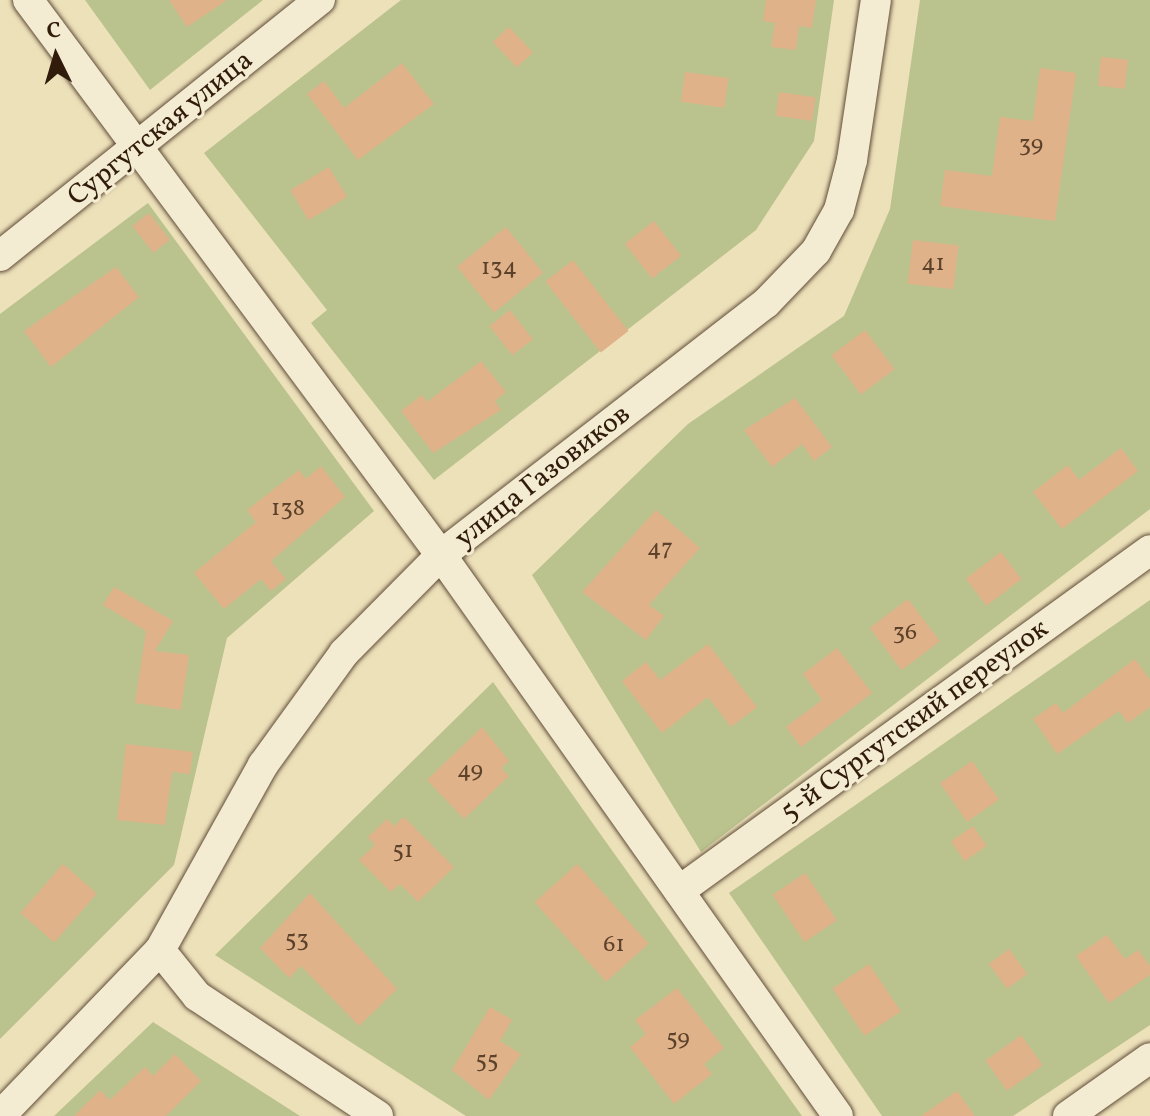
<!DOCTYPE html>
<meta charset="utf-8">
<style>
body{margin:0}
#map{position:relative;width:1150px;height:1116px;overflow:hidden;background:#ede1ba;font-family:Vollkorn,serif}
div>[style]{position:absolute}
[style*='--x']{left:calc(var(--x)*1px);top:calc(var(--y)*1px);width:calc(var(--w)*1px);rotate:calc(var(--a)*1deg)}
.green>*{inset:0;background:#bac28e}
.building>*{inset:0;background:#e0b289;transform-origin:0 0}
.roads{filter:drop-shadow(0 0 2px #604d38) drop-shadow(0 0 2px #604d38)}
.minor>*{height:30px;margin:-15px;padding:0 15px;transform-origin:15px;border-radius:15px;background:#f3ecd2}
span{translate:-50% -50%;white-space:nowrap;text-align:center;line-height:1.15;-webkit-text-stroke:6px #f3ecd2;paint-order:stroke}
.number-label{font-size:24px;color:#5d422b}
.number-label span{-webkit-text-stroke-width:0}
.street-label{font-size:28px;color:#311c0c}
.north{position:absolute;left:16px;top:16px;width:80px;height:80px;-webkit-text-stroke:6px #f3ecd2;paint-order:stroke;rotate:355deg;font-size:22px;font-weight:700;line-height:32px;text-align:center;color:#311c0c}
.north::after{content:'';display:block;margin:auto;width:28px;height:36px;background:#311c0c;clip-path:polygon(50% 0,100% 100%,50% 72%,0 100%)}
</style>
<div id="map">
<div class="green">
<i style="clip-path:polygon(85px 0,263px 0,150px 90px)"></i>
<i style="clip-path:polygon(401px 0,834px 0,814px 141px,756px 230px,434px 480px,311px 323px,327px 310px,204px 153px)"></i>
<i style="clip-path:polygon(920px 0,1150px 0,1150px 509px,701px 852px,532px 575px,688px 424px,844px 316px,890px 209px)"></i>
<i style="clip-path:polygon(148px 203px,374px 511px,227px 638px,174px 865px,0 1039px,0 314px)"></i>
<i style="clip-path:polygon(1150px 600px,1150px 1025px,1013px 1116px,882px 1116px,729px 893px)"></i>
<i style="clip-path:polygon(493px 682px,596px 828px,802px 1116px,466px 1116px,215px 955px)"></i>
<i style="clip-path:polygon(153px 1022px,300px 1116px,54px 1116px)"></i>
</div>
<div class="building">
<i style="clip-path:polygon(169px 0,227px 0,187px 27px)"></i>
<i style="clip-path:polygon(766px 0,816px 0,812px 28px,799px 26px,796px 50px,771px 47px,775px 23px,763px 21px)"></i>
<i style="left:509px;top:27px;width:35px;height:22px;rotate:47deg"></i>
<i style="left:1101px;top:57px;width:27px;height:29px;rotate:6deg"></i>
<i style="clip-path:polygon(402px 63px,434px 104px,358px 160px,307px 94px,324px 81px,344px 108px)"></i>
<i style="clip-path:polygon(1040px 68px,1076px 73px,1055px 221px,940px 206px,945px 170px,992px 176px,1000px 117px,1033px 121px)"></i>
<i style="left:685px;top:72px;width:44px;height:30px;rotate:8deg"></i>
<i style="left:779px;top:92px;width:37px;height:24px;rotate:8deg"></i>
<i style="left:329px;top:167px;width:35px;height:45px;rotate:59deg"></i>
<i style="left:149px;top:213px;width:34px;height:21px;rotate:52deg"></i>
<i style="left:654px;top:221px;width:44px;height:37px;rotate:52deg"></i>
<i style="left:506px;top:227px;width:59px;height:63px;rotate:51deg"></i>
<i style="left:913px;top:240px;width:46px;height:44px;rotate:7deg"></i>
<i style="left:573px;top:260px;width:90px;height:35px;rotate:52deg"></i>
<i style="clip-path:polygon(116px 267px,139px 297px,51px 367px,24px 331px)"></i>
<i style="left:510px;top:310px;width:37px;height:26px;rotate:52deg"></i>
<i style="left:865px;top:330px;width:49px;height:42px;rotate:53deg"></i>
<i style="clip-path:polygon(481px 361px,506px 392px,495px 401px,501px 410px,433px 453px,401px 411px,422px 395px,427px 402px)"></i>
<i style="clip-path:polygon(795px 398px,832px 447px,814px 461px,802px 444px,772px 467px,744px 430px)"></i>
<i style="clip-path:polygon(1121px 448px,1138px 471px,1062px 529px,1033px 492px,1068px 465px,1079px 480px)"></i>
<i style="clip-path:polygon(321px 466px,345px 497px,271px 561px,286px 579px,271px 591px,261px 579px,224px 609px,194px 573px,256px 522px,247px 510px,299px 470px,306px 479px)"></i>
<i style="clip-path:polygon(656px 510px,700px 548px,649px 605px,664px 616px,646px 640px,582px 592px)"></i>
<i style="left:1001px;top:552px;width:34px;height:44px;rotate:53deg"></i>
<i style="clip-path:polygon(114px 587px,173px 621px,155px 651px,189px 655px,181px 710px,135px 703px,146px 631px,103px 605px)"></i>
<i style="left:908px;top:599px;width:53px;height:48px;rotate:53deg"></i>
<i style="clip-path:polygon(708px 644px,757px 707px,731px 727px,708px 697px,662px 733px,622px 681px,646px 662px,660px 680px)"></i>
<i style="clip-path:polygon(837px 648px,872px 693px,801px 747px,786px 727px,822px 700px,803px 674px)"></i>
<i style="clip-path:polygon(1135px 659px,1150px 680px,1150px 707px,1128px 723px,1119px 711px,1057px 754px,1033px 719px,1056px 703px,1063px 713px)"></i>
<i style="clip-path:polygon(482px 727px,509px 761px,501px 768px,509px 776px,464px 819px,427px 780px)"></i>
<i style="clip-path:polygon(126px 744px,193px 752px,190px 774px,172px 772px,165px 825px,117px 820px)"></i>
<i style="left:972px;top:761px;width:47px;height:39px;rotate:55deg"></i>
<i style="clip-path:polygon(404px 817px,454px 867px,418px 902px,400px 884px,391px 892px,359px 860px,375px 845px,368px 837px,387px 819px,394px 826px)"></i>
<i style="left:973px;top:826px;width:24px;height:27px;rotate:55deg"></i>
<i style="left:63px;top:864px;width:45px;height:65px;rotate:41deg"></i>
<i style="left:577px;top:864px;width:107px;height:57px;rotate:48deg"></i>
<i style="left:805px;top:873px;width:57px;height:39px;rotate:56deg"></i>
<i style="clip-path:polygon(310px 893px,397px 989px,359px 1026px,301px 966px,289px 978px,260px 948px)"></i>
<i style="clip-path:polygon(1107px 935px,1125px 959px,1138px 950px,1150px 966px,1150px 975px,1109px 1003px,1076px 956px)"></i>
<i style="left:1009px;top:949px;width:31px;height:25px;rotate:54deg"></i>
<i style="left:869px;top:964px;width:57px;height:44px;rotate:56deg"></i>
<i style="clip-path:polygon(677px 988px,724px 1048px,704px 1064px,712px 1074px,674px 1104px,630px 1047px,646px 1034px,635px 1020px)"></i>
<i style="clip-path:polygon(490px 1007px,512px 1020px,500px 1041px,521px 1054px,489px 1100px,452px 1070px)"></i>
<i style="left:1021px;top:1035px;width:37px;height:44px;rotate:54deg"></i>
<i style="clip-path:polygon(175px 1054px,201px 1081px,166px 1116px,74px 1116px,100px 1090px,110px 1100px,145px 1067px,153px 1076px)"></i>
<i style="clip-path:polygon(957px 1091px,975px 1116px,921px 1116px)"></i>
</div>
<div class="roads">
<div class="minor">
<i style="--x:28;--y:0;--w:692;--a:53.35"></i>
<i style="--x:441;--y:555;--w:687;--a:54.71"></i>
<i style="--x:0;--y:256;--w:410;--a:-38.7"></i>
<i style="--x:679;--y:891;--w:581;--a:-35.9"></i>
<i style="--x:160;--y:950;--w:59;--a:51.2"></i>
<i style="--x:197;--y:996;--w:217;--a:33.5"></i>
<i style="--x:0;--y:1116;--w:231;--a:-46.1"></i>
<i style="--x:160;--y:950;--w:212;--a:-60.9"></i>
<i style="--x:263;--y:765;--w:138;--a:-54.1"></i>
<i style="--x:344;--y:653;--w:138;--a:-45.3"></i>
<i style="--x:441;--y:555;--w:411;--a:-37.8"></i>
<i style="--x:766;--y:303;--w:72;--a:-46.1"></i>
<i style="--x:816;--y:251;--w:47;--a:-60.7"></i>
<i style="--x:839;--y:210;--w:52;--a:-75.4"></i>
<i style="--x:852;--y:160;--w:162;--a:-81.5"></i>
<i style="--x:1068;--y:1116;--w:100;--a:-35.3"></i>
</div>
</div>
<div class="number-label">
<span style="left:1031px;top:146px">39</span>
<span style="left:933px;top:265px">41</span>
<span style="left:499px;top:269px">134</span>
<span style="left:288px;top:510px">138</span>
<span style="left:660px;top:550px">47</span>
<span style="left:905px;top:634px">36</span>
<span style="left:470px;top:772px">49</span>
<span style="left:403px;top:852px">51</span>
<span style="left:297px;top:941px">53</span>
<span style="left:614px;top:946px">61</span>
<span style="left:678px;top:1040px">59</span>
<span style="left:487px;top:1062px">55</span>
</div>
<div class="street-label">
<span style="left:161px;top:129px;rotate:-39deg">Сургутская улица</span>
<span style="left:543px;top:477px;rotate:-38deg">улица Газовиков</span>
<span style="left:915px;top:721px;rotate:-36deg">5-й Сургутский переулок</span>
</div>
<div class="north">С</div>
</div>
